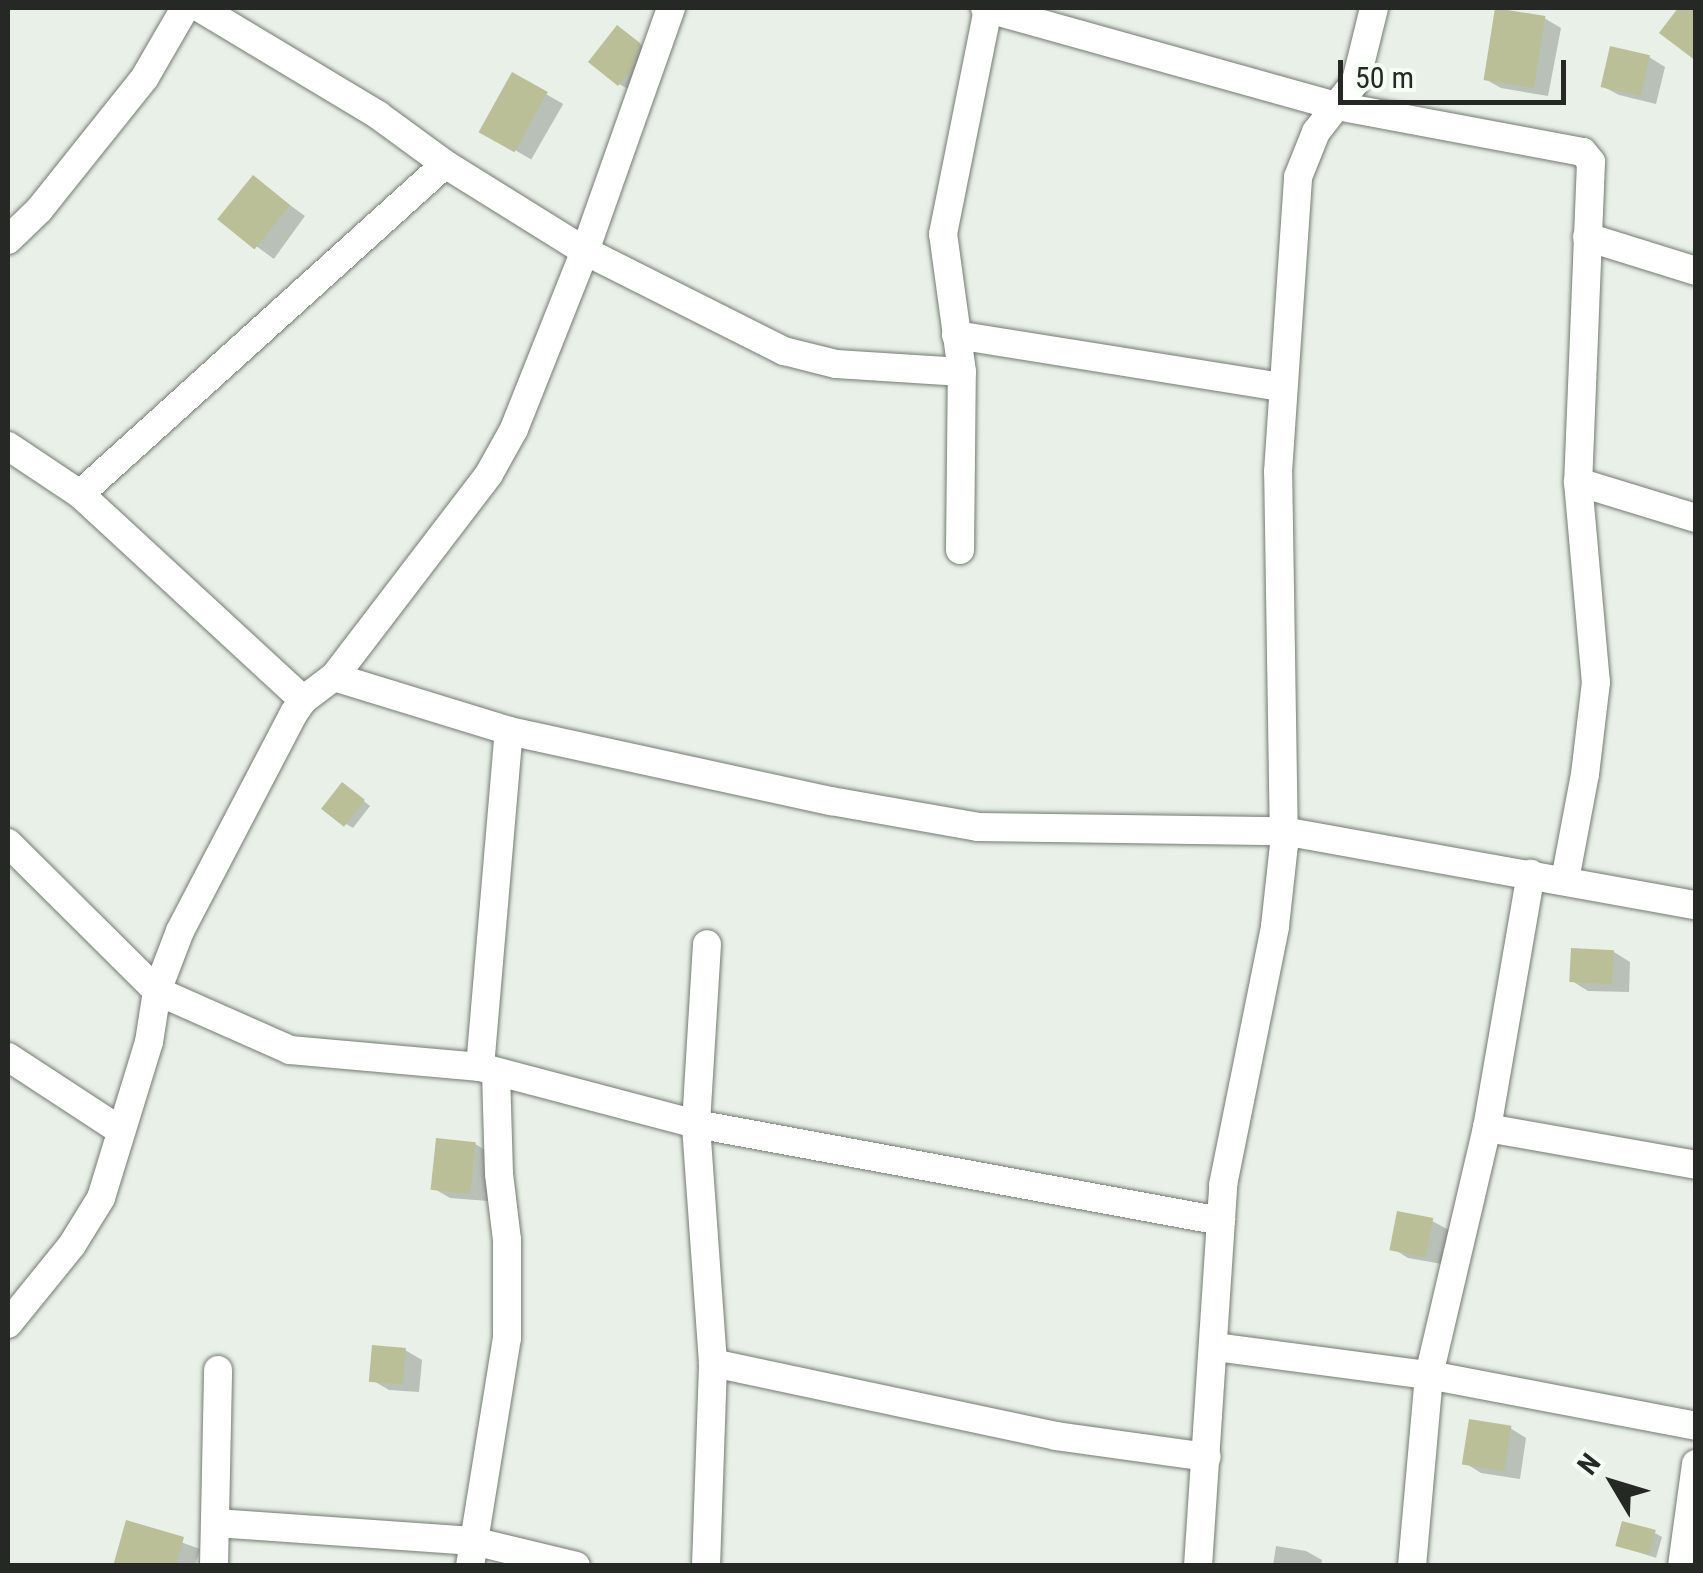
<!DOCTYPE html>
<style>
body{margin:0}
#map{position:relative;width:1703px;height:1573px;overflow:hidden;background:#e8f0e7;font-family:"Roboto Condensed",sans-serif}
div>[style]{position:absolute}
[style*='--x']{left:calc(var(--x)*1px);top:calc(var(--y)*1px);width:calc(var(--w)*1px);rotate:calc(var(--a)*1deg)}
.shadow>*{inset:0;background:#0003;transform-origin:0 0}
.building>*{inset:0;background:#bbbf98;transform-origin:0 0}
.roads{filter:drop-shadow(0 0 2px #747b73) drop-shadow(0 0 2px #747b73)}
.street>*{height:28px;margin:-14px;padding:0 14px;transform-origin:14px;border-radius:14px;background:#fff}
span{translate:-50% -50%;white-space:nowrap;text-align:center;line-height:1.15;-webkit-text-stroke:10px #f5fef4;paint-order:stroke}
.frame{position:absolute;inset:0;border:10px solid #252824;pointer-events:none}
.north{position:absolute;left:1563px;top:1433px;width:100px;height:100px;-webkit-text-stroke:8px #f5fef4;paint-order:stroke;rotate:308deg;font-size:28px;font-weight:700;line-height:40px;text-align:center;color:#252824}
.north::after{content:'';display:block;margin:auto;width:35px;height:45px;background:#252824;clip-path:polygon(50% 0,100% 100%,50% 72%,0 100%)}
.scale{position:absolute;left:1338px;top:60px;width:228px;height:45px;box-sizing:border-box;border:5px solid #252824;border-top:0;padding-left:12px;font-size:30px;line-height:35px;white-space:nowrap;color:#252824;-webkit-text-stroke:8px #f5fef4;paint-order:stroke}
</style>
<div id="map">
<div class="shadow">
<i style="clip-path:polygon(1544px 18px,1561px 28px,1548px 96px,1501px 88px,1485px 79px)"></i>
<i style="clip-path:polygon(617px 28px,656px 55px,636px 93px,619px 84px)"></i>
<i style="clip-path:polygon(1649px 57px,1665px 67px,1656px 104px,1619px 95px,1602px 86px)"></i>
<i style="left:513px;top:75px;width:58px;height:64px;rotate:30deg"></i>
<i style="left:254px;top:179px;width:63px;height:53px;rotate:36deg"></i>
<i style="clip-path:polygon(350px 790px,370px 806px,353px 828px,346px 824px)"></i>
<i style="clip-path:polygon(1614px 952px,1630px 962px,1629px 992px,1588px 991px,1572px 981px)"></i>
<i style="clip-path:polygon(475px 1144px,492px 1154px,488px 1201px,450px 1198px,433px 1188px)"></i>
<i style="clip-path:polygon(1432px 1221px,1449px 1230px,1442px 1264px,1408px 1258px,1392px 1248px)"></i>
<i style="clip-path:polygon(405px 1350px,422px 1360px,419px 1392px,389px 1390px,372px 1380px)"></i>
<i style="clip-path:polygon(1510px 1428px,1526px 1438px,1520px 1479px,1481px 1473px,1465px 1463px)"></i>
<i style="clip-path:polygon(128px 1523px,200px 1549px,195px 1566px,123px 1566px)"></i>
<i style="clip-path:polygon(1655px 1533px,1662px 1537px,1656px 1558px,1618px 1545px)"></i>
<i style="clip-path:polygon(1276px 1546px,1306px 1551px,1322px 1560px,1321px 1566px,1273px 1566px)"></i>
</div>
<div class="building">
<i style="left:1495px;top:8px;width:51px;height:73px;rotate:9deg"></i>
<i style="clip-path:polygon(1678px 8px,1696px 8px,1696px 61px,1659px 33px)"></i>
<i style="clip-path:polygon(617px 25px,640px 43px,631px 70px,618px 86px,588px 62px)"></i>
<i style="left:1610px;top:46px;width:41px;height:42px;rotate:13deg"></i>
<i style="left:512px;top:72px;width:41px;height:69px;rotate:29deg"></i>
<i style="left:253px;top:175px;width:48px;height:57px;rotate:39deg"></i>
<i style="left:342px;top:782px;width:29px;height:34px;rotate:38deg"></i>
<i style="left:1571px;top:948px;width:43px;height:34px;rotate:3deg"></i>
<i style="left:436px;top:1138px;width:40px;height:52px;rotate:6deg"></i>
<i style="left:1397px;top:1211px;width:37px;height:40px;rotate:11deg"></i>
<i style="left:372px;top:1345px;width:34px;height:37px;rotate:5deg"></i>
<i style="left:1469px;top:1419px;width:43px;height:46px;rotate:9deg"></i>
<i style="clip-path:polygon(126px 1520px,184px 1537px,176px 1566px,113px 1566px)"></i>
<i style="left:1622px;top:1521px;width:35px;height:26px;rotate:15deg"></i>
</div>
<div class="roads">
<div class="street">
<i style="--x:200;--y:8;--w:208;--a:31"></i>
<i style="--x:378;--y:115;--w:83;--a:36.2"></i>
<i style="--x:445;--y:164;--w:165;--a:31.9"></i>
<i style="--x:585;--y:251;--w:223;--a:26.7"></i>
<i style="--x:784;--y:351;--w:54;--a:14"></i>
<i style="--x:836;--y:364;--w:126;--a:3.6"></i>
<i style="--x:985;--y:8;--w:365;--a:15.6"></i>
<i style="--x:1337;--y:106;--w:250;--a:10.6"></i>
<i style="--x:1583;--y:152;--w:13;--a:51"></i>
<i style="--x:1591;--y:162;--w:320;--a:92.3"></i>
<i style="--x:1578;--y:482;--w:201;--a:84.9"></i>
<i style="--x:1596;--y:682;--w:93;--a:96.8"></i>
<i style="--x:1585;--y:774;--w:108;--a:100.7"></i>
<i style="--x:1587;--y:237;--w:114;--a:17.3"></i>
<i style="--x:8;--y:240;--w:43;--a:-44.1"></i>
<i style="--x:39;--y:210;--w:170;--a:-51.4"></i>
<i style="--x:145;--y:77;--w:80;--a:-59.9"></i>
<i style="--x:956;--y:335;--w:330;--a:9.1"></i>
<i style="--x:8;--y:446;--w:87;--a:33.7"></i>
<i style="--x:80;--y:494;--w:304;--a:42.7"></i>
<i style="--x:1578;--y:482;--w:123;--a:17"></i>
<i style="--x:80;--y:494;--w:492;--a:-42.1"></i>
<i style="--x:960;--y:550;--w:178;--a:-89.4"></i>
<i style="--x:962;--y:372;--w:139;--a:-97.8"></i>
<i style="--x:943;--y:234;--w:230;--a:-78.7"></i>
<i style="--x:334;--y:677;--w:183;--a:17.1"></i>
<i style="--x:509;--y:731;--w:330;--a:12.3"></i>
<i style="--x:831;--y:801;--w:149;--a:10"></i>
<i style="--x:978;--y:827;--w:305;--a:0.8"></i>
<i style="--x:1283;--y:831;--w:420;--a:10.2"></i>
<i style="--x:8;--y:843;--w:210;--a:44.8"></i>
<i style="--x:157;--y:991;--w:145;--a:23.9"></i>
<i style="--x:290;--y:1050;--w:191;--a:5.1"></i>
<i style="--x:480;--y:1067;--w:223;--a:14.8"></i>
<i style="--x:696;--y:1124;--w:534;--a:10.47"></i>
<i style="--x:8;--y:1057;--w:135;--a:33.2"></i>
<i style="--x:480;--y:1067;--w:337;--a:-85.1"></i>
<i style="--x:1487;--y:1128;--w:212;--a:10"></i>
<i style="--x:8;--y:1324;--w:102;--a:-51"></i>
<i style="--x:72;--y:1245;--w:55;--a:-58.3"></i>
<i style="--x:101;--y:1198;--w:163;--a:-72.9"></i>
<i style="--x:149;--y:1042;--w:52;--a:-81.1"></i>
<i style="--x:157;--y:991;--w:64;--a:-69"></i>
<i style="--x:180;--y:931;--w:246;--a:-62.4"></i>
<i style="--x:294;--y:713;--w:16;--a:-55"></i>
<i style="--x:303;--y:700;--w:39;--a:-37"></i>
<i style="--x:334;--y:677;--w:255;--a:-52.6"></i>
<i style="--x:489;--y:474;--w:51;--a:-60.9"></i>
<i style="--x:514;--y:429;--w:192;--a:-68.3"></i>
<i style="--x:585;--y:251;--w:258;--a:-70.5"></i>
<i style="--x:1215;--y:1347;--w:216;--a:7.5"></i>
<i style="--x:1429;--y:1375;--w:272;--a:10.8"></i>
<i style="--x:713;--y:1363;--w:351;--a:12"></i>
<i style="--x:1056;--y:1436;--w:152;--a:7.9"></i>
<i style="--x:216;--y:1523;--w:258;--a:4"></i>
<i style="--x:473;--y:1541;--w:106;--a:13.6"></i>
<i style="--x:214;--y:1566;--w:196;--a:-88.8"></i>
<i style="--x:470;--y:1566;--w:231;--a:-80.8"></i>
<i style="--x:507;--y:1338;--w:98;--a:-90"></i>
<i style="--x:507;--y:1240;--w:66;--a:-96.9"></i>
<i style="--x:499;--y:1174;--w:100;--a:-91.7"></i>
<i style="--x:706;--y:1566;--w:203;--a:-88"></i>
<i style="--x:713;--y:1363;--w:240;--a:-94.1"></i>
<i style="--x:696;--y:1124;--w:180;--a:-86.5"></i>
<i style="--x:1198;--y:1566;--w:382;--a:-86.2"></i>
<i style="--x:1223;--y:1185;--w:264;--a:-78.6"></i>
<i style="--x:1275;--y:926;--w:81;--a:-83.7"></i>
<i style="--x:1284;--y:845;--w:373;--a:-90.9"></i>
<i style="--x:1278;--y:472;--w:296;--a:-86.1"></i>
<i style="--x:1298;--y:177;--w:48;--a:-68.2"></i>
<i style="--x:1316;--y:132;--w:65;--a:-51.9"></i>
<i style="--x:1356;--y:81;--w:75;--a:-76.1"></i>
<i style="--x:1412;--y:1566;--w:192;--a:-84.9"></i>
<i style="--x:1429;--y:1375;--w:254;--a:-76.8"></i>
<i style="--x:1487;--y:1128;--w:258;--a:-80.2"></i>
<i style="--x:1682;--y:1566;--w:103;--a:-82.2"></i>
</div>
</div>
<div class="frame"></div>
<div class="north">N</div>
<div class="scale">50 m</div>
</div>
